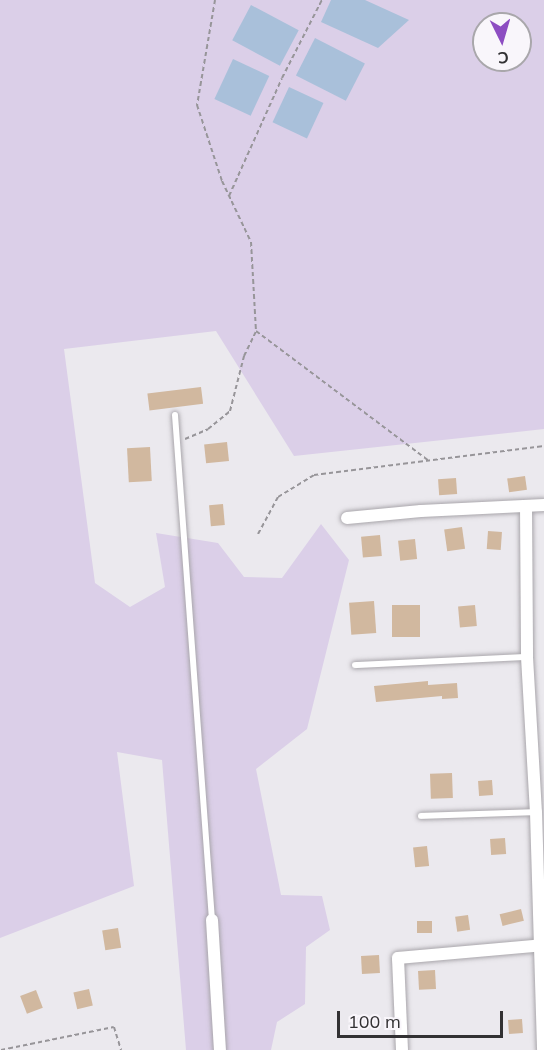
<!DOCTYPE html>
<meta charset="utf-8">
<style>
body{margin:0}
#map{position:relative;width:544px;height:1050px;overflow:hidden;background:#ebe9ee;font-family:Mulish,sans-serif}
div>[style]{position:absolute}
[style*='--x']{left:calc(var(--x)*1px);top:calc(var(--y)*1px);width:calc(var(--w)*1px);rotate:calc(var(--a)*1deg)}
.green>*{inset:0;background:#dbcfe8}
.water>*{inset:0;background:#a9c0da;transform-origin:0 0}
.building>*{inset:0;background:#d1b89f;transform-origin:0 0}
.path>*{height:2px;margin-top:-1px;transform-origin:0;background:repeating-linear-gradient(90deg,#979599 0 4.5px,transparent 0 7.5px)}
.roads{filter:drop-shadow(0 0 2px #a9a6ab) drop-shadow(0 0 2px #a9a6ab)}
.service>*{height:6px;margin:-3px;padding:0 3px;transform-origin:3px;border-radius:3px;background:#fff}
.minor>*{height:12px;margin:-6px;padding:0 6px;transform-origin:6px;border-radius:6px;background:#fff}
span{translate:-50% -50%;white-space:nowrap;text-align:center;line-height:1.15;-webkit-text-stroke:5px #f9f6fb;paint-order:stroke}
.north{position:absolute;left:472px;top:12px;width:60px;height:60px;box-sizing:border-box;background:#f9f6fb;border:2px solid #a9a7ab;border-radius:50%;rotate:175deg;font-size:16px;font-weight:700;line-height:24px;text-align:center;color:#323133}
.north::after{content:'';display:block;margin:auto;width:21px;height:27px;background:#8d4dc2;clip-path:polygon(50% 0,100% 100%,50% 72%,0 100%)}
.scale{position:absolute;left:337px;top:1011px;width:166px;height:27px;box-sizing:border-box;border:3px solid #323133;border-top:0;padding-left:8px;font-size:18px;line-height:21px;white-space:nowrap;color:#323133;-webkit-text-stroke:4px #f9f6fb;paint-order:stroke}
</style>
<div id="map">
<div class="green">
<i style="clip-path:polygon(evenodd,0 0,544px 0,544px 429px,294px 456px,216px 331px,64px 349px,95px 583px,130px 607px,165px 587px,156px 533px,218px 543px,244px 577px,282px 578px,321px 524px,349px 560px,307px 729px,256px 769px,281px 895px,322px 896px,330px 930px,306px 947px,305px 1004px,277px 1022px,271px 1050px,186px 1050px,162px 760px,117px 752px,134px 886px,0 938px,0 0,484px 24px,520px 24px,520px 60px,484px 60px,484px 24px)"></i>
</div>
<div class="water">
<i style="clip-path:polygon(331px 0,365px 0,409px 20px,378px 48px,321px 22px)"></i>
<i style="left:251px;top:5px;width:54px;height:40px;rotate:28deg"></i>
<i style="left:315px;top:38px;width:56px;height:42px;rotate:27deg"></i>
<i style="left:233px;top:59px;width:40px;height:44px;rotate:25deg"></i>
<i style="left:289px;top:87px;width:38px;height:39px;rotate:25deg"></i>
</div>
<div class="building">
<i style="left:201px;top:387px;width:17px;height:54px;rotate:83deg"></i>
<i style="left:227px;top:442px;width:19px;height:23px;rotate:84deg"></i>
<i style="left:150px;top:447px;width:34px;height:23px;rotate:87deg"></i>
<i style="left:525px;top:476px;width:14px;height:18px;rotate:82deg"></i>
<i style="left:456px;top:478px;width:16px;height:18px;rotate:86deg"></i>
<i style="left:223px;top:504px;width:21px;height:14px;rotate:85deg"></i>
<i style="left:462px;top:527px;width:22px;height:18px;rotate:82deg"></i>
<i style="left:488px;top:531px;width:14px;height:18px;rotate:4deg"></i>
<i style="left:380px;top:535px;width:21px;height:19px;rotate:85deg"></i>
<i style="left:415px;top:539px;width:20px;height:17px;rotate:84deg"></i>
<i style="left:374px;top:601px;width:32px;height:25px;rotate:86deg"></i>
<i style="left:392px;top:605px;width:28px;height:32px"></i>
<i style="left:475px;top:605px;width:21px;height:17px;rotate:85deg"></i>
<i style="clip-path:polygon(428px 681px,428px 685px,457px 683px,458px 698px,442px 699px,442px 696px,376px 702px,374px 686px)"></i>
<i style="left:452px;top:773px;width:25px;height:22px;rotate:88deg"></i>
<i style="left:492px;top:780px;width:15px;height:14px;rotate:86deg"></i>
<i style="left:505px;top:838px;width:16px;height:15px;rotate:86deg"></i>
<i style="left:427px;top:846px;width:20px;height:14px;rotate:84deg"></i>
<i style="left:521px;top:909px;width:12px;height:22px;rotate:76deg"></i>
<i style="left:468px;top:915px;width:15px;height:13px;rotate:82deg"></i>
<i style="left:432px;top:921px;width:12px;height:15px;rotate:90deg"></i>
<i style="left:118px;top:928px;width:20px;height:16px;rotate:81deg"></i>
<i style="left:379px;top:955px;width:18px;height:18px;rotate:87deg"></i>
<i style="left:435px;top:970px;width:19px;height:17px;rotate:87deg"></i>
<i style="left:89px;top:989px;width:17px;height:16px;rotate:77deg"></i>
<i style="left:36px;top:990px;width:19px;height:17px;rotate:69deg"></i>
<i style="left:522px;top:1019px;width:14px;height:14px;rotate:86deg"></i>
</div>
<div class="path">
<i style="--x:215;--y:0;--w:107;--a:99.7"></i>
<i style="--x:197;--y:105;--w:80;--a:71.8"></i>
<i style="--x:222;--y:181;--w:68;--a:64.6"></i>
<i style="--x:251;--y:242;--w:89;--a:86.8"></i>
<i style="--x:256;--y:331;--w:216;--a:36.9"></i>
<i style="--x:229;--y:196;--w:129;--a:-65.8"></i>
<i style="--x:282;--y:78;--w:88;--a:-62.9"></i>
<i style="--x:185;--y:439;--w:25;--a:-23"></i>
<i style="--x:208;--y:429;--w:28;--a:-39"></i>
<i style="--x:230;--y:411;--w:57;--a:-75.7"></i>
<i style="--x:244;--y:356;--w:28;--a:-64"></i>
<i style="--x:258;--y:534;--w:42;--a:-61.6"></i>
<i style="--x:278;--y:497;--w:42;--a:-31.4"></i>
<i style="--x:314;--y:475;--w:232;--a:-7.2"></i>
<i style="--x:1;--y:1050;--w:115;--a:-11.5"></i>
<i style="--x:114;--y:1027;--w:24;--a:73"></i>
</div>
<div class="roads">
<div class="service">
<i style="--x:175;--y:415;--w:506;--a:85.81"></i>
<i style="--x:355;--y:665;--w:172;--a:-2.7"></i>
<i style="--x:421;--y:816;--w:115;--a:-2"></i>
</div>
<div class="minor">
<i style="--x:526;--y:506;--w:151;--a:89.6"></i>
<i style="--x:527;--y:657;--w:155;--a:86.7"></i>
<i style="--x:536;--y:812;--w:238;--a:88.3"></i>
<i style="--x:347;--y:518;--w:74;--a:-5.4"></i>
<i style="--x:421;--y:511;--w:123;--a:-2.8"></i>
<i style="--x:212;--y:920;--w:130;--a:86.5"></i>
<i style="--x:402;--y:1050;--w:92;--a:-92.5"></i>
<i style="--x:398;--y:958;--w:147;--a:-5.1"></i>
</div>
</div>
<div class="north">С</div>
<div class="scale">100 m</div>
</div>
